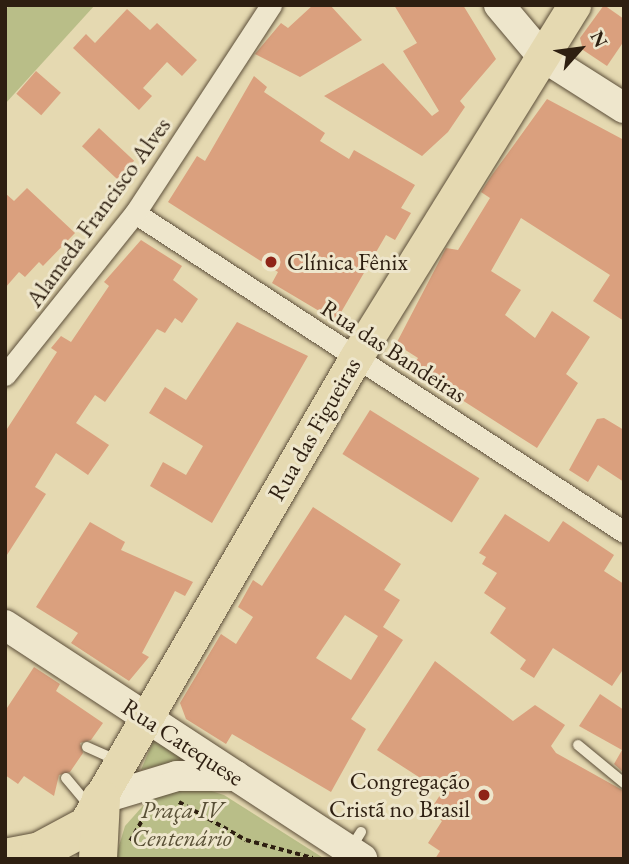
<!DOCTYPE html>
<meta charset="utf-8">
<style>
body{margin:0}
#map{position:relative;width:629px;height:864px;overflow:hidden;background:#e5d9b1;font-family:"EB Garamond",serif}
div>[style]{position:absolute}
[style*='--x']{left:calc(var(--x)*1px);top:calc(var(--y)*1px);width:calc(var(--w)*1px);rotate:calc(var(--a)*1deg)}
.green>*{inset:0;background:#b9be88}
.building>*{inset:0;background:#daa07e;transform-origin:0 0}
.path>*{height:3.5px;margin-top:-1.75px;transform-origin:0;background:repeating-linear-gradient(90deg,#2e1f11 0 5px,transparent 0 8.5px)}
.roads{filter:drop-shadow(0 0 2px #5c4e39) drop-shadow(0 0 2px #5c4e39)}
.lane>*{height:10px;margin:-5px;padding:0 5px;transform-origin:5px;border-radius:5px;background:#eee6cc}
.street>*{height:21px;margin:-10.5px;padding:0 10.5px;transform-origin:10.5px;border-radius:10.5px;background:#eee6cc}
.secondary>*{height:30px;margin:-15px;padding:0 15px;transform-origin:15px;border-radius:15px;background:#eee6cc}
.primary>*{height:33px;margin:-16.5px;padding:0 16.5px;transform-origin:16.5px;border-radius:16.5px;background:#e5d9b1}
.highway>*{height:38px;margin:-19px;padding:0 19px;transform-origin:19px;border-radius:19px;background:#e5d9b1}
.dots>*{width:19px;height:19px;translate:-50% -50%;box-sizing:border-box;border:4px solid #eee6cc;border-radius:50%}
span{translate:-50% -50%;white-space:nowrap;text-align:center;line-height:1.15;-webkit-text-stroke:6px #eee6cc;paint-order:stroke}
.street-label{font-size:24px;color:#2e1f11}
.poi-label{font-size:24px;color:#2e1f11}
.left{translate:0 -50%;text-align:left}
.right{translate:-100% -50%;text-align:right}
.park-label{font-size:24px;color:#584f35;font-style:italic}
.frame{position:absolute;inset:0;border:7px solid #2e1f11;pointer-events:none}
.north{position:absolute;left:545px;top:14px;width:70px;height:70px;-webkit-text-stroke:5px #eee6cc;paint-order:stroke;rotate:62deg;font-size:19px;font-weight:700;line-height:28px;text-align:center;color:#2e1f11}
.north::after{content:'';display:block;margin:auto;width:24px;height:32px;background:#2e1f11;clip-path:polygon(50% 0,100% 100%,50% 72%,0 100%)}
</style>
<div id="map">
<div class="green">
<i style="clip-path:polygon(10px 5px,95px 5px,5px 104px,5px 10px)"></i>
<i style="clip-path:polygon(154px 739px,183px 759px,141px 770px)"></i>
<i style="clip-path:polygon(205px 789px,224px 795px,325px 859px,115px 859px,125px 826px,149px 799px,168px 790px)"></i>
</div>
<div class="building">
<i style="clip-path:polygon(313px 5px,330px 5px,362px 40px,300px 77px,255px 54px,281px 23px,288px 28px)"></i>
<i style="clip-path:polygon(394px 5px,463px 5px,496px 59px,460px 101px,465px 107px,448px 132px,422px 156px,324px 96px,383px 63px,432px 116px,439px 111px,403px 51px,417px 43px)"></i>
<i style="clip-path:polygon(604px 5px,624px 19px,624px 41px,607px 66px,583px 50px,580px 38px)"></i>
<i style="clip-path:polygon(127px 9px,150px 30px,157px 23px,197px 60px,182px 76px,167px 62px,143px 88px,152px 96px,139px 110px,73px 48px,86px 34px,95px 43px)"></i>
<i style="left:36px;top:71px;width:33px;height:30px;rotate:41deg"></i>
<i style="clip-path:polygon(254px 76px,267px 87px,264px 92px,325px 133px,320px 141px,349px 159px,354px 150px,415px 185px,401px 208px,411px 213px,395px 240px,386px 235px,336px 321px,272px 283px,278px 272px,168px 202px,197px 156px,205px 161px)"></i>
<i style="clip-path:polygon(547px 99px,624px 140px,624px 321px,593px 301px,610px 275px,521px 218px,491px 271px,521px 290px,505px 315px,535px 338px,552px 311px,590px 337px,566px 374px,578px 383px,537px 448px,412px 368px,418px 358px,396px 344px,446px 248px,458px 250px,490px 198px,481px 192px,492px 175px)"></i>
<i style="left:99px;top:128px;width:48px;height:25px;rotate:43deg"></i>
<i style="clip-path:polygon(27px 188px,75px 233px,43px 266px,39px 262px,25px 277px,19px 272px,5px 288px,5px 193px,14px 201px)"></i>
<i style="clip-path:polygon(141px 240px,182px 266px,173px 280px,198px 299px,182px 323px,175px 318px,165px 333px,157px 329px,105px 402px,95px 395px,76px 423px,109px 445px,88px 475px,56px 453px,35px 487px,46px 494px,5px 558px,5px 432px,57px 352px,51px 348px,61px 336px,71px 342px,109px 286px,104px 282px)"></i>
<i style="clip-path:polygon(237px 322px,308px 356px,212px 523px,150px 486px,163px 462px,186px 475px,203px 446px,149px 413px,165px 387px,186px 400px)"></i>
<i style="left:370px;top:410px;width:129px;height:52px;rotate:32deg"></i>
<i style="clip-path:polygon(604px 418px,624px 430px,624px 482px,598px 465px,588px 482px,569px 470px,597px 419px)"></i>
<i style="clip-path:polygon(evenodd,313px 507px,401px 564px,384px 590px,400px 600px,383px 627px,403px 640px,351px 719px,366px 729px,331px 792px,232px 734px,226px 744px,186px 719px,180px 703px,221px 634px,236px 644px,253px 617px,238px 607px,253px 580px,262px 586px,313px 507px,345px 615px,378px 636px,351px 680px,316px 658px,345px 615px)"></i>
<i style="clip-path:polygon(505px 514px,549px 542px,563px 521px,614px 555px,604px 571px,624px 584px,624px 668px,612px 686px,553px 648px,534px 678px,520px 669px,526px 660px,490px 633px,506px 608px,484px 593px,497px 573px,482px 564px,486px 557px,479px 553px)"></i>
<i style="clip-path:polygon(90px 522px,125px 542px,121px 550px,193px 582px,185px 596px,175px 591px,142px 653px,149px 657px,129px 681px,71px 643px,78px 633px,36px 607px)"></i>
<i style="clip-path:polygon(435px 661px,513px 721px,535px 705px,565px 725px,551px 746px,556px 753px,624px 791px,624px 859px,435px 859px,440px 851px,428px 843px,442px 821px,429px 812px,442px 792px,377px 750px)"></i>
<i style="clip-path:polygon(34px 667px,60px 684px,56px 691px,103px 723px,91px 740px,80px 743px,83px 753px,70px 772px,59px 775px,54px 796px,24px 776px,18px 784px,5px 775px,5px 711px)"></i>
<i style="clip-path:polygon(600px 694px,624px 710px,624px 773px,614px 764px,622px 750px,579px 726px)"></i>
</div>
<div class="path">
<i style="--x:179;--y:802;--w:77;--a:29.6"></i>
<i style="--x:246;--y:840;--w:69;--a:15"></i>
<i style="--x:130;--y:841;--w:34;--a:-60"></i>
</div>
<div class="roads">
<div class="lane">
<i style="--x:578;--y:745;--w:60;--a:39.6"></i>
<i style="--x:87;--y:747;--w:34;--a:24"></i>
<i style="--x:66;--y:778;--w:39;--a:50"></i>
<i style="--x:351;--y:848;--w:19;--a:-58"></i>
</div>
<div class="street">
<i style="--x:135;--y:213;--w:584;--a:33.12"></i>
<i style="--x:5;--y:375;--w:208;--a:-51.3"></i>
<i style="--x:135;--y:213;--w:249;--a:-56.8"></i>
</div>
<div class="secondary">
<i style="--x:499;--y:5;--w:67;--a:49.9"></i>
<i style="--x:542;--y:56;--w:97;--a:32.4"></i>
<i style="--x:5;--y:625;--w:427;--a:33.2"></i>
<i style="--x:101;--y:799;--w:79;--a:-16.8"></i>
<i style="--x:177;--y:776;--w:59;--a:0"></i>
</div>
<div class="primary">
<i style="--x:87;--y:820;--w:535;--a:-59.84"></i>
<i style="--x:356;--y:357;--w:414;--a:-58.2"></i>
</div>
<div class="highway">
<i style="--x:5;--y:858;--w:36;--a:-11"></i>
<i style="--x:40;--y:851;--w:47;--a:-28.2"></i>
<i style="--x:98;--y:859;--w:60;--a:-87.1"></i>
</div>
</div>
<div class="dots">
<i style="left:271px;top:262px;background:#8f2418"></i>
<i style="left:484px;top:795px;background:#8f2418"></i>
</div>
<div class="street-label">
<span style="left:98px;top:212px;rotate:-54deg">Alameda Francisco Alves</span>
<span style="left:394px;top:351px;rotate:33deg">Rua das Bandeiras</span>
<span style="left:314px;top:429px;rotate:-60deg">Rua das Figueiras</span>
<span style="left:183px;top:742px;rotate:33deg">Rua Catequese</span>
</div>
<div class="poi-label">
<span class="left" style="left:287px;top:262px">Clínica Fênix</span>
<span class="right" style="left:470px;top:795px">Congregação<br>Cristã no Brasil</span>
</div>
<div class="park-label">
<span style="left:182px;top:824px">Praça IV<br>Centenário</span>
</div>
<div class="frame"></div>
<div class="north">N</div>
</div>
